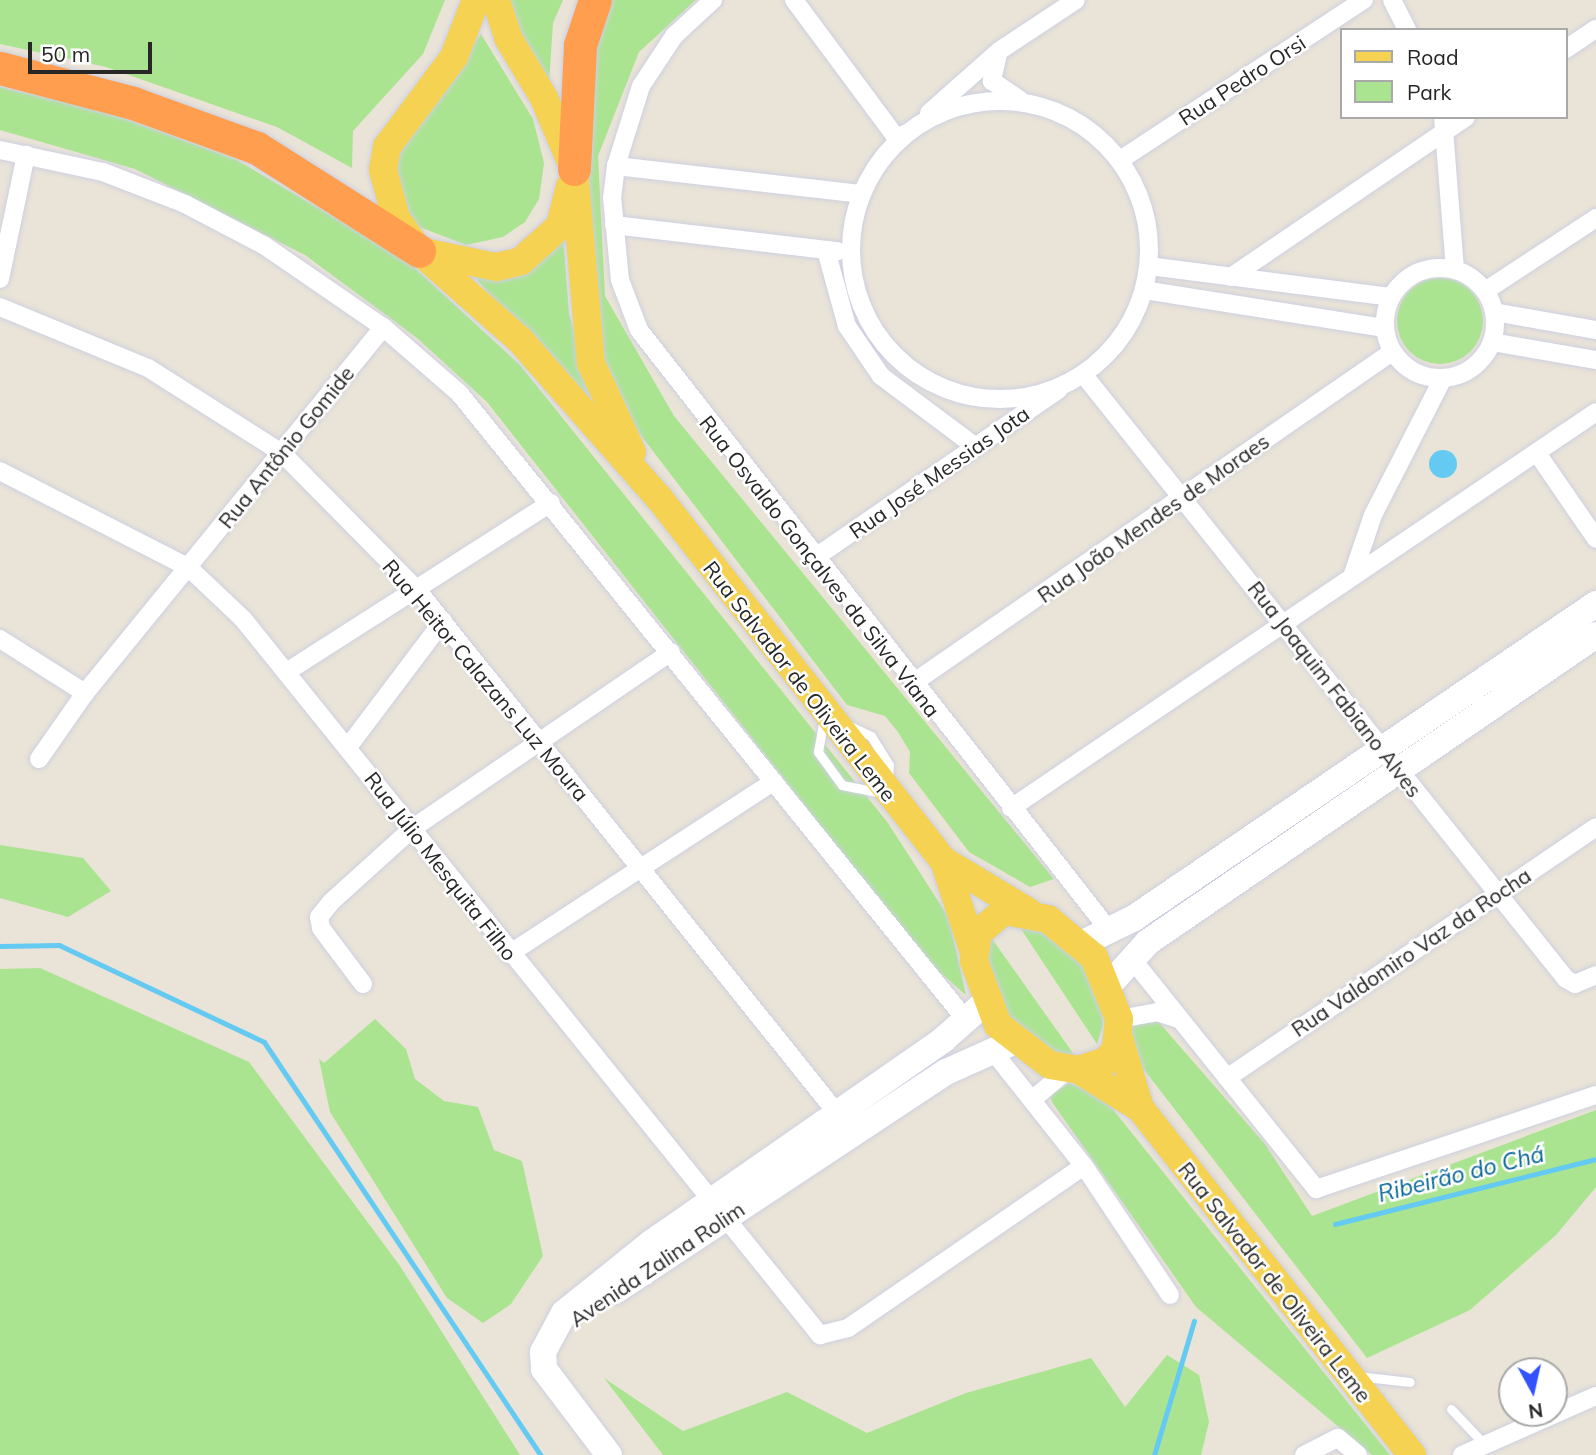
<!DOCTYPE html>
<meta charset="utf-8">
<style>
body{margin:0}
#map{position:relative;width:1596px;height:1455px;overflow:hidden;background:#eae3d7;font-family:Mulish,sans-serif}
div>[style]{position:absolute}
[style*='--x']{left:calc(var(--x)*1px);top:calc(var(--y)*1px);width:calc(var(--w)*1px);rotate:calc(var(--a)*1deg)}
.green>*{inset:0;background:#abe491}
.round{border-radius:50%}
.water>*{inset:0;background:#65caf2}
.stream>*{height:5px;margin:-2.5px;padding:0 2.5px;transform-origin:2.5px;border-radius:2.5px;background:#65caf2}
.roads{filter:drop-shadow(0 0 2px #cdd0e1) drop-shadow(0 0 2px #cdd0e1)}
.lane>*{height:9px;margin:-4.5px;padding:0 4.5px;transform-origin:4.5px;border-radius:4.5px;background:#fff}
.street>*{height:18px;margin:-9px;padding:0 9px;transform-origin:9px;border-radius:9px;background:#fff}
.street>.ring{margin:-9px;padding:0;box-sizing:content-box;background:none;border:18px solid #fff;border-radius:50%}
.secondary>*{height:26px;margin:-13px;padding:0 13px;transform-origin:13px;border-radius:13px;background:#fff}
.primary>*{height:28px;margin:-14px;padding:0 14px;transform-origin:14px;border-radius:14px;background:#f5d252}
.highway>*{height:33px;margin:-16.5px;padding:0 16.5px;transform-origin:16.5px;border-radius:16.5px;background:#ff9e4e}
span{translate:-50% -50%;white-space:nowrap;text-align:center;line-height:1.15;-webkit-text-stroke:5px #fff;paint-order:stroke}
.street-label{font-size:21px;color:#272727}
.water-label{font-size:23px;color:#086599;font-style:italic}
.legend{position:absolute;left:1340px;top:28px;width:228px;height:91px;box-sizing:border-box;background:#fff;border:2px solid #a9a9a9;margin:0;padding:9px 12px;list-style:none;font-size:21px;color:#272727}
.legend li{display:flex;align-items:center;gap:14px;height:35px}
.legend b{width:35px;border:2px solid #a9a9a9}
.north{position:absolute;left:1498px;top:1357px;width:70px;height:70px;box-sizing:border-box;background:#fff;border:2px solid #a9a9a9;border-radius:50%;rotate:172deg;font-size:19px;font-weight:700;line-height:28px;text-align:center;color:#272727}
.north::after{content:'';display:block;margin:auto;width:24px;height:32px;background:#3052ff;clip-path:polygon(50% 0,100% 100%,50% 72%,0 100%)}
.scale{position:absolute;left:28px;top:42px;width:124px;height:32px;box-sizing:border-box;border:4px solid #272727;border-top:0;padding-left:9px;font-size:21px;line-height:24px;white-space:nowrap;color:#272727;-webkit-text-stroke:5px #fff;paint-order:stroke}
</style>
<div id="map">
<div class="green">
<i style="clip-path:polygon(0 0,445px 0,423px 54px,353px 131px,352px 168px,277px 127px,106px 67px,0 44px)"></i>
<i style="clip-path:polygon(502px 0,563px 0,553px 23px,548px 98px)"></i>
<i style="clip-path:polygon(602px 0,696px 0,639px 52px,598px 156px,605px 296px,674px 416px,1054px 879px,1030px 887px,969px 852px,909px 773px,910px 752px,898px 732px,885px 716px,847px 705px,620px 408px,603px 357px,584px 183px)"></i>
<i style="clip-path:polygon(481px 34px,533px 119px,544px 163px,539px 199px,525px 222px,503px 237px,466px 245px,417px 226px,396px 201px,394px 150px)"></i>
<i style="clip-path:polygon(0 87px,104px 111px,235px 159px,404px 258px,520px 365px,888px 823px,949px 918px,966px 995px,929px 963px,487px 402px,417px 338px,305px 255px,135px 169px,0 130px)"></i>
<i style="clip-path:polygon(563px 235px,569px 313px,598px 419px,471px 273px)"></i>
<i class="round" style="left:1397px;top:278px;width:86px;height:86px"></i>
<i style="clip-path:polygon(0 845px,83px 858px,111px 891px,68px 917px,0 898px)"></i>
<i style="clip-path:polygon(1011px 914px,1021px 914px,1084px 960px,1100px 997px,1103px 1025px,1097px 1044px)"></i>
<i style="clip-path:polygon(985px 929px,1075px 1056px,1065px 1057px,1015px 1028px,985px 976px)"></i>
<i style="clip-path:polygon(40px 968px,249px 1062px,400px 1266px,520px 1455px,0 1455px,0 969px)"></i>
<i style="clip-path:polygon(375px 1019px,406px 1049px,415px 1079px,444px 1101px,478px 1107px,494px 1150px,522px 1161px,543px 1256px,511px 1304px,483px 1323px,447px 1298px,330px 1112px,319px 1059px,324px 1063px)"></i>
<i style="clip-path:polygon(1156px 1019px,1265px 1144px,1312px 1216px,1596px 1110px,1596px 1187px,1556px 1235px,1470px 1310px,1367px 1358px,1142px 1067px,1127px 1031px,1129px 1023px)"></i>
<i style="clip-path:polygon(1069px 1083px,1103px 1097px,1390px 1455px,1372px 1455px,1196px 1307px,1052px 1102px,1050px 1096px)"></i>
<i style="clip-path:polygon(1167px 1355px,1199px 1375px,1209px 1422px,1201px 1455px,663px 1455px,604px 1378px,683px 1431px,787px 1392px,867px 1433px,966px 1393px,1091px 1358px,1125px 1407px)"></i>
</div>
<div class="water">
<i class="round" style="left:1429px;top:450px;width:28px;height:28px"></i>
</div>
<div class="stream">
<i style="--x:0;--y:946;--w:59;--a:-1"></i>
<i style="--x:59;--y:945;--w:227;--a:25.3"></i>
<i style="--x:264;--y:1042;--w:497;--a:56.2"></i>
<i style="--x:1335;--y:1224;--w:269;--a:-14"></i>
<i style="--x:1154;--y:1455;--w:140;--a:-73.4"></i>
</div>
<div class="roads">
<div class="lane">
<i style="--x:825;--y:714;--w:51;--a:25.6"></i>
<i style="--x:871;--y:736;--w:34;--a:58"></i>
<i style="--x:889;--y:765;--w:29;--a:94"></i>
<i style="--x:887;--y:794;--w:46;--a:-168.7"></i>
<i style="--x:842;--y:785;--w:41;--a:-126"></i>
<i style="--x:818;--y:752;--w:39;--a:-80"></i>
<i style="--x:1357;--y:1376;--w:53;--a:6.5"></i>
<i style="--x:1451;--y:1409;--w:50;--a:46.6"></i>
</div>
<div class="street">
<i style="--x:713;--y:0;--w:53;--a:137.3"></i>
<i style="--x:674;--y:36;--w:60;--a:123.4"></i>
<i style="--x:641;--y:86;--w:84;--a:107.4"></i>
<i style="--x:616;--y:166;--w:31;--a:97"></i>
<i style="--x:612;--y:197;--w:83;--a:84.5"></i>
<i style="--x:620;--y:280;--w:53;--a:69.2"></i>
<i style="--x:639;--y:330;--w:762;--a:51.93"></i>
<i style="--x:794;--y:0;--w:174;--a:53.4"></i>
<i style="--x:898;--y:140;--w:9;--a:-41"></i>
<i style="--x:1392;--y:0;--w:34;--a:63"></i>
<i style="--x:1566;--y:49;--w:36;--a:-34"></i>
<i style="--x:998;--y:54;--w:28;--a:103"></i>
<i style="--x:992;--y:81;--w:34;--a:34"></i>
<i class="ring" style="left:851px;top:101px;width:280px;height:280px"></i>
<i style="--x:929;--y:113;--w:94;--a:-41.5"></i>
<i style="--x:999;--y:51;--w:92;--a:-33.5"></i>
<i style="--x:1443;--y:117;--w:151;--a:85.5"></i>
<i style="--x:0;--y:150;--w:105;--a:12.1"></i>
<i style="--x:103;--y:172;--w:88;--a:21.3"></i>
<i style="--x:185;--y:204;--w:90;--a:27.7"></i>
<i style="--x:265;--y:246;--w:143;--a:34.5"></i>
<i style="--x:383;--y:327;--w:101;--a:41"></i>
<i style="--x:459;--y:393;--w:806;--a:51.04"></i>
<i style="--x:1120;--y:160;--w:292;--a:-33.3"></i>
<i style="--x:616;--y:166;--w:246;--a:6.5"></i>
<i style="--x:614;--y:225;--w:225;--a:6.7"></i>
<i style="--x:826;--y:250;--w:79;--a:74.6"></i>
<i style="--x:847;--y:326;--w:60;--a:55.8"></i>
<i style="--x:881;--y:376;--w:119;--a:36.8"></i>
<i style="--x:1149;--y:266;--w:244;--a:7.3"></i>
<i class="ring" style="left:1385px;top:268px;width:92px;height:92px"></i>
<i style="--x:1231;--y:277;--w:284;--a:-34.2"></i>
<i style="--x:0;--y:279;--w:127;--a:-78.2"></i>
<i style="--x:1144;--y:290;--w:243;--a:9"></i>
<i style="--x:1485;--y:291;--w:133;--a:-33.3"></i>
<i style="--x:0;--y:307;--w:160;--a:22.4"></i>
<i style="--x:148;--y:368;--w:159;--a:32.4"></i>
<i style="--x:282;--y:453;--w:194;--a:45.4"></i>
<i style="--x:418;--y:591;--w:681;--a:51.26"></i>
<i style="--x:1494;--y:312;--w:104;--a:10"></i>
<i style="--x:1492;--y:342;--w:106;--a:9.8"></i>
<i style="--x:1083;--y:374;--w:774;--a:51.4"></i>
<i style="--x:1566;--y:979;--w:10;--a:29"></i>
<i style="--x:1575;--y:984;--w:23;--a:-23"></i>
<i style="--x:1537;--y:453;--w:104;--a:55.5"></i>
<i style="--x:0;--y:471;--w:211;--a:27.1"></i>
<i style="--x:188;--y:567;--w:76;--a:43.4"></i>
<i style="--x:243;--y:619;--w:920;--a:51.14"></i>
<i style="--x:820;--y:1335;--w:29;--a:-14"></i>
<i style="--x:848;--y:1328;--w:286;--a:-34.5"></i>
<i style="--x:813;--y:559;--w:298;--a:-34.6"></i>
<i style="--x:1353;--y:574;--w:62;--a:-71.3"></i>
<i style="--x:1373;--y:515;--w:154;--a:-62.9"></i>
<i style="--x:0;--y:639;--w:101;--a:32.4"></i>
<i style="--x:288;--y:671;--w:312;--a:-32.6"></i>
<i style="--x:913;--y:683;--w:582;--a:-34.65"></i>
<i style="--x:348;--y:747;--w:158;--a:-53"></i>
<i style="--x:39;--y:759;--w:80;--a:-55.1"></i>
<i style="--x:85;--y:693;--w:472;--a:-50.8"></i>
<i style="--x:1011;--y:808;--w:706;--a:-34.09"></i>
<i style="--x:509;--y:954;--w:316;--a:-33.1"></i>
<i style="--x:1132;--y:959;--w:295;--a:51.3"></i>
<i style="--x:1316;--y:1189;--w:295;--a:-18.6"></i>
<i style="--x:363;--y:984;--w:70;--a:-126.9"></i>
<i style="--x:321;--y:928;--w:11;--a:-100"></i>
<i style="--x:319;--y:917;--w:19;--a:-51"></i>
<i style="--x:331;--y:902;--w:110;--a:-42.1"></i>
<i style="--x:413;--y:828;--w:312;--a:-34.3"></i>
<i style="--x:1119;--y:1019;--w:39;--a:-10"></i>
<i style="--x:1157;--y:1012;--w:20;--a:18"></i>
<i style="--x:992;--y:1050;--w:148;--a:51.6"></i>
<i style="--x:1084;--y:1166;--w:155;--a:56.3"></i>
<i style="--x:1227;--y:1078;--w:446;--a:-34.2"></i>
<i style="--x:1032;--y:1100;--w:46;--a:-40.6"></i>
<i style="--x:1304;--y:1455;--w:38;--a:-27"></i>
<i style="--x:1338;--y:1438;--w:26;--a:40"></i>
<i style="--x:1462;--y:1455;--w:146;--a:-23.8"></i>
</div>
<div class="secondary">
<i style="--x:1083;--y:943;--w:57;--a:-26.1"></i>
<i style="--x:1134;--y:918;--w:559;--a:-34.2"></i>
<i style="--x:1109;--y:985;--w:58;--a:-47.8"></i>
<i style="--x:1148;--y:942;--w:543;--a:-34.42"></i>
<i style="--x:615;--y:1291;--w:397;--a:-33.5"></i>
<i style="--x:946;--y:1072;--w:73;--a:-24.1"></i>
<i style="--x:609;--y:1455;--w:108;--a:-127.1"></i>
<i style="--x:544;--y:1369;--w:17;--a:-93"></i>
<i style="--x:543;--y:1352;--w:44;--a:-61.7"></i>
<i style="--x:564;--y:1313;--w:112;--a:-38.8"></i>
<i style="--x:651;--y:1243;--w:357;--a:-34.8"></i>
<i style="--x:944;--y:1039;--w:56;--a:-41.4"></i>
</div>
<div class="primary">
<i style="--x:476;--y:0;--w:61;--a:111.1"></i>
<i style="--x:454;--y:57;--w:112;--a:126.7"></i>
<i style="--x:387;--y:147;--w:23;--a:100"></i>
<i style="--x:383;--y:170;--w:50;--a:74.8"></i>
<i style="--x:396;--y:218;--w:40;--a:55.1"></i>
<i style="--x:419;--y:251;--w:135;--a:41.4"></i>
<i style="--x:520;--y:340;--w:210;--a:48.7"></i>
<i style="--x:659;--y:498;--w:462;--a:51.9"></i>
<i style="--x:944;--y:861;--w:99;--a:31"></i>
<i style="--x:496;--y:0;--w:40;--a:72"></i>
<i style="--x:508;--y:38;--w:70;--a:59"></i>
<i style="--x:544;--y:98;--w:77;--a:67.1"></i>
<i style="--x:574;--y:169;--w:195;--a:85"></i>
<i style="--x:591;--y:363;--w:98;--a:65.3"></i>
<i style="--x:424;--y:252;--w:74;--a:11.8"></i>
<i style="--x:496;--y:267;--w:26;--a:-13"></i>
<i style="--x:521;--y:261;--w:52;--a:-41.9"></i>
<i style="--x:560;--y:226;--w:41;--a:-76"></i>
<i style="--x:944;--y:861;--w:96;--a:71.8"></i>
<i style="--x:1004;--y:911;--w:45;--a:10.3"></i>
<i style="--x:1048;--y:919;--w:60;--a:39.6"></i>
<i style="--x:1094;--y:957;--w:67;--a:68"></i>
<i style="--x:1119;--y:1019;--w:30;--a:96"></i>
<i style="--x:1116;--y:1049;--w:16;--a:130"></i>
<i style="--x:1106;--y:1061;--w:28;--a:162"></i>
<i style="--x:1079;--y:1070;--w:29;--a:-170"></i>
<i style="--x:1050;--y:1065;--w:66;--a:-142.4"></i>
<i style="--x:998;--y:1025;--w:68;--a:-110.6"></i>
<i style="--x:974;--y:961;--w:28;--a:-82"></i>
<i style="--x:978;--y:933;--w:34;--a:-40"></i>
<i style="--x:1119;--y:1038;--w:73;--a:73.3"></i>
<i style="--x:1079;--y:1070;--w:72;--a:31.9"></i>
<i style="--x:1140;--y:1108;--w:441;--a:51.9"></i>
</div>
<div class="highway">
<i style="--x:0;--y:68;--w:138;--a:14.7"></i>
<i style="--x:133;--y:103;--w:132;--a:19.9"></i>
<i style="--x:257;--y:148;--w:192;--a:32.4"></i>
<i style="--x:574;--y:169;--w:124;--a:-87.2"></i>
<i style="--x:580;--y:45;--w:47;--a:-71.6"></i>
</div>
</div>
<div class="street-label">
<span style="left:1242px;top:80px;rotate:-33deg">Rua Pedro Orsi</span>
<span style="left:286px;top:447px;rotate:-51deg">Rua Antônio Gomide</span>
<span style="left:939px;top:472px;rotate:-35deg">Rua José Messias Jota</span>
<span style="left:1153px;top:518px;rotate:-35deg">Rua João Mendes de Moraes</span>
<span style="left:820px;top:566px;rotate:52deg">Rua Osvaldo Gonçalves da Silva Viana</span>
<span style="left:486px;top:680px;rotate:50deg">Rua Heitor Calazans Luz Moura</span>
<span style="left:800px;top:681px;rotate:52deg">Rua Salvador de Oliveira Leme</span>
<span style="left:1335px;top:689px;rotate:52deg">Rua Joaquim Fabiano Alves</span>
<span style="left:441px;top:866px;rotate:52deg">Rua Júlio Mesquita Filho</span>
<span style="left:1411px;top:952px;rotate:-34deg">Rua Valdomiro Vaz da Rocha</span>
<span style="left:657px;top:1264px;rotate:-34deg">Avenida Zalina Rolim</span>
<span style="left:1275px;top:1282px;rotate:52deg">Rua Salvador de Oliveira Leme</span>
</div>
<div class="water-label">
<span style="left:1461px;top:1174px;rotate:-14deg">Ribeirão do Chá</span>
</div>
<ul class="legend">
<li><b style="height:9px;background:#f5d252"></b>Road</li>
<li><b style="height:19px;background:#abe491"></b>Park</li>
</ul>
<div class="north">N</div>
<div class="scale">50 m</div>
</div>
